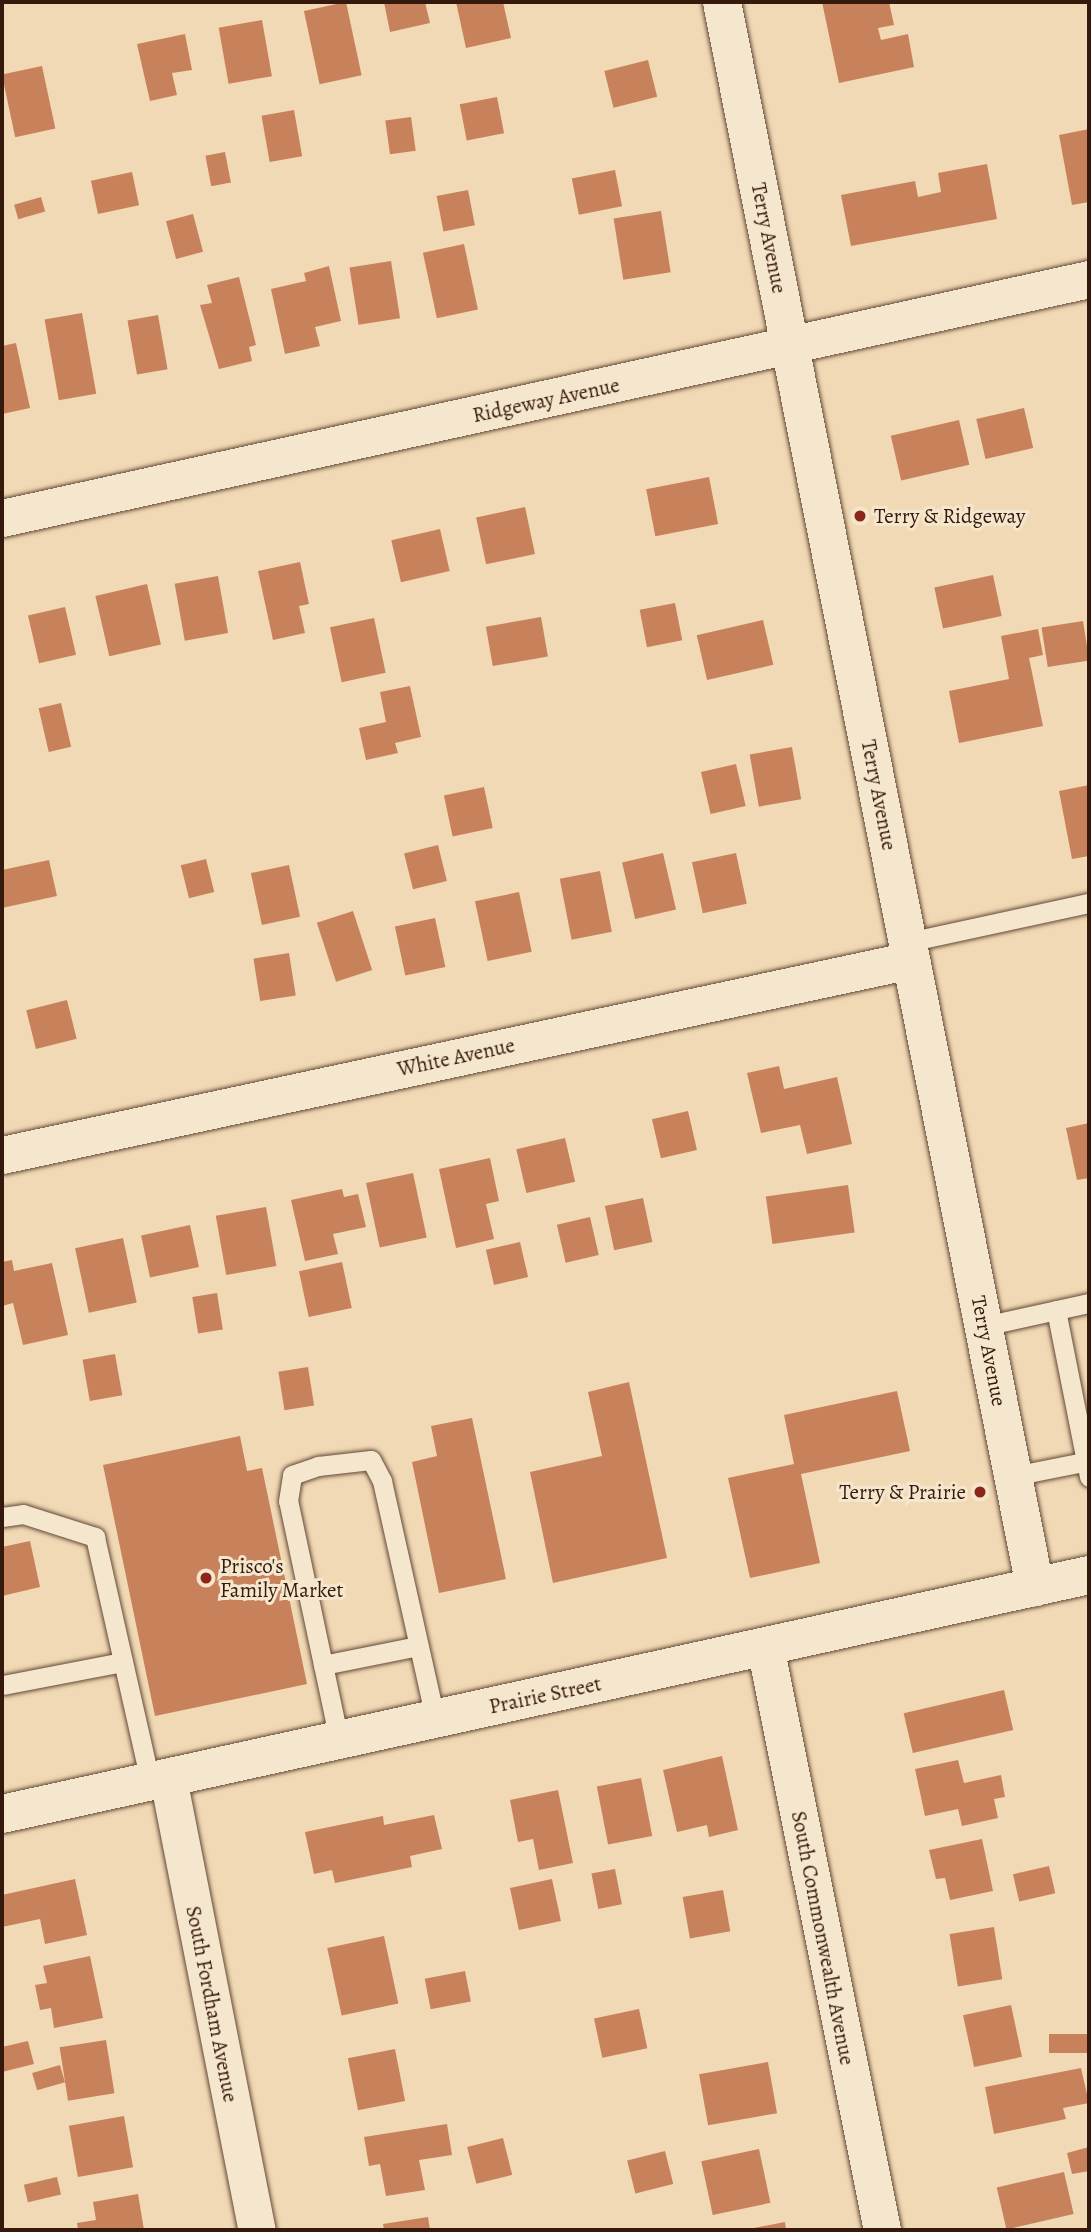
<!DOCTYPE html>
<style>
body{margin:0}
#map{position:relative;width:1091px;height:2232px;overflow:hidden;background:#f0d9b4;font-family:Alegreya,serif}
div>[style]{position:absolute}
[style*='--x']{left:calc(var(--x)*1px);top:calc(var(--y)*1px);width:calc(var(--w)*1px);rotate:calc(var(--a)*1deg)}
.building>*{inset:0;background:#c8825b;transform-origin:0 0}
.roads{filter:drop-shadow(0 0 2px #644937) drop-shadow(0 0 2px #644937)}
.service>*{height:19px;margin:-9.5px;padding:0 9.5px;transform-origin:9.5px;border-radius:9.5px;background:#f5e6ce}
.minor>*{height:37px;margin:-18.5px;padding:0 18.5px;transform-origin:18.5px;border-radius:18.5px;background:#f5e6ce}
.tertiary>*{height:38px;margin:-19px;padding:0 19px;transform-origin:19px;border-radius:19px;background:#f5e6ce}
.dots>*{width:19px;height:19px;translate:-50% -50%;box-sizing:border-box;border:4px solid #f5e6ce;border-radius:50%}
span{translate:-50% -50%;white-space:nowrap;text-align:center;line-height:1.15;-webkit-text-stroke:6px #f5e6ce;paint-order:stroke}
.street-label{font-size:21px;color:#36190d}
.poi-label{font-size:21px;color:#36190d}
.left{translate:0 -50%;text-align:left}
.right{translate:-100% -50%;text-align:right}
.frame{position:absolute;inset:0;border:4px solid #36190d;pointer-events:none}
</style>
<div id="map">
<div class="building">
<i style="left:346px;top:2px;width:75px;height:43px;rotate:78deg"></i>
<i style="clip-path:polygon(384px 2px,425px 2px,430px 23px,390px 32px)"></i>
<i style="clip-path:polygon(456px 2px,503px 2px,511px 38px,466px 48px)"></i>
<i style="clip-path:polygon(822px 2px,889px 2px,894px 25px,878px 28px,881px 40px,908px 34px,914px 67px,839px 83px)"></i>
<i style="left:262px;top:20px;width:57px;height:44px;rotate:80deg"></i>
<i style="clip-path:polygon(185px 34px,192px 70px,172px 73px,177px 95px,150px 101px,137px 44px)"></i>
<i style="left:648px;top:60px;width:38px;height:45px;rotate:76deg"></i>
<i style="left:42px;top:66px;width:64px;height:41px;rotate:78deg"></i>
<i style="left:497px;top:97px;width:37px;height:38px;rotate:79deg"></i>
<i style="left:294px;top:110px;width:47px;height:33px;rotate:80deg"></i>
<i style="left:411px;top:117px;width:34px;height:26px;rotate:82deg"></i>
<i style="clip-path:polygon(1089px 129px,1089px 202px,1072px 205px,1059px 135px)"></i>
<i style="left:225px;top:152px;width:31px;height:20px;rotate:79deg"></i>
<i style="clip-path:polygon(987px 164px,997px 219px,851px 246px,841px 195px,915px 181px,918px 197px,941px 192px,938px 173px)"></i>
<i style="left:615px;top:170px;width:37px;height:44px;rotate:79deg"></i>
<i style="left:132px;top:172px;width:34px;height:42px;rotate:78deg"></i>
<i style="left:468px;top:190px;width:36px;height:32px;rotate:79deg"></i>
<i style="left:41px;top:197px;width:15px;height:28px;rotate:74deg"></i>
<i style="left:661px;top:211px;width:62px;height:48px;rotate:81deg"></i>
<i style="left:193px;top:214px;width:39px;height:28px;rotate:75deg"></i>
<i style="left:464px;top:244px;width:67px;height:42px;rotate:78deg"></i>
<i style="left:391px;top:261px;width:58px;height:42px;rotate:81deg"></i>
<i style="clip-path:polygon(329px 266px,341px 321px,315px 327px,320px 346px,285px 354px,271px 289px,306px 281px,304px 273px)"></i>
<i style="clip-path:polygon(239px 277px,256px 345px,249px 347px,252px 361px,219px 369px,200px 305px,212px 303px,207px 285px)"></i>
<i style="left:82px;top:313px;width:82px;height:38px;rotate:80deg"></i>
<i style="left:158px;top:315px;width:55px;height:31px;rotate:80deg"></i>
<i style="clip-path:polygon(16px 343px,30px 408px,2px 414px,2px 346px)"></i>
<i style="left:1024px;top:408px;width:41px;height:49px;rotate:77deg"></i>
<i style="left:959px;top:420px;width:46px;height:70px;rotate:77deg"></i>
<i style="left:709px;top:477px;width:48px;height:64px;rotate:79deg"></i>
<i style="left:525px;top:507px;width:48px;height:50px;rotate:78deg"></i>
<i style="left:440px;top:529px;width:43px;height:50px;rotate:77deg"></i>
<i style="clip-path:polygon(300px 562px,309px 604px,299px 606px,305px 633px,273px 640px,258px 571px)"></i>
<i style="left:993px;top:575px;width:42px;height:60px;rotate:78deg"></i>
<i style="left:218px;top:576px;width:58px;height:44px;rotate:80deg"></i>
<i style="left:147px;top:584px;width:62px;height:53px;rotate:77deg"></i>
<i style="left:675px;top:603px;width:38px;height:36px;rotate:79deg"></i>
<i style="left:65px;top:607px;width:49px;height:38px;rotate:77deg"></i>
<i style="left:541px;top:617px;width:40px;height:56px;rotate:80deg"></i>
<i style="left:374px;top:618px;width:56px;height:45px;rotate:78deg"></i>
<i style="left:763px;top:620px;width:46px;height:68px;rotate:77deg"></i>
<i style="left:1083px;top:621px;width:40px;height:42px;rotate:81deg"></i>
<i style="clip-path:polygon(1038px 629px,1043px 655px,1029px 658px,1043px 726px,959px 743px,949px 691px,1009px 679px,1001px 636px)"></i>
<i style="clip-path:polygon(410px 686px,421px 737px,395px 743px,398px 753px,366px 760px,359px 728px,386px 722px,380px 692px)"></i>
<i style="left:61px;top:703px;width:45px;height:23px;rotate:77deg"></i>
<i style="left:792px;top:747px;width:53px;height:43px;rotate:80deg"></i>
<i style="left:736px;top:764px;width:43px;height:36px;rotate:77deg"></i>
<i style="clip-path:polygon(1089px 785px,1089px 856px,1072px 859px,1059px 791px)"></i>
<i style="left:484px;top:787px;width:42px;height:41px;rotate:78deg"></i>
<i style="left:438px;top:845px;width:37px;height:35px;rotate:76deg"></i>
<i style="left:663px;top:853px;width:58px;height:42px;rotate:77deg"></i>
<i style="left:736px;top:853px;width:52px;height:45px;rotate:78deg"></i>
<i style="left:206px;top:859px;width:34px;height:26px;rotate:76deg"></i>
<i style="clip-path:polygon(49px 860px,57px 896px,2px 908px,2px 870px)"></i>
<i style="left:289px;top:865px;width:53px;height:39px;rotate:78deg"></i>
<i style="left:600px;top:871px;width:62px;height:41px;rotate:79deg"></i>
<i style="left:519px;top:892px;width:61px;height:45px;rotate:78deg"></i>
<i style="left:353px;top:911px;width:62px;height:38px;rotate:72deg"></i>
<i style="left:435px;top:918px;width:50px;height:41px;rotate:78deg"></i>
<i style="left:289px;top:953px;width:43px;height:36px;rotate:81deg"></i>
<i style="left:67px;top:1000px;width:40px;height:42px;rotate:76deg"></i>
<i style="clip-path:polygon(779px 1066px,784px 1089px,837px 1077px,852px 1144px,807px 1154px,800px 1125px,761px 1133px,747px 1073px)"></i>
<i style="left:688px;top:1111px;width:40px;height:37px;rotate:77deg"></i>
<i style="clip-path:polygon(1089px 1123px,1089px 1178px,1077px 1180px,1066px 1128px)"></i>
<i style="left:565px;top:1138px;width:45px;height:50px;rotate:77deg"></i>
<i style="clip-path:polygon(490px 1158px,499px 1201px,486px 1204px,494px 1239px,456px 1248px,439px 1169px)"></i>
<i style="left:413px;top:1173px;width:66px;height:48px;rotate:78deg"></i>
<i style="left:848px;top:1185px;width:48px;height:83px;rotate:82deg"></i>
<i style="clip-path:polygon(342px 1189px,344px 1197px,358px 1194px,366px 1227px,333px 1234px,338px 1254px,305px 1261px,291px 1200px)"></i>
<i style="left:643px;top:1198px;width:45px;height:39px;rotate:78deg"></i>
<i style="left:266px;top:1207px;width:60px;height:51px;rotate:80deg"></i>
<i style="left:590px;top:1217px;width:39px;height:34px;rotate:77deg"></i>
<i style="left:190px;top:1225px;width:43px;height:50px;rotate:78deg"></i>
<i style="left:123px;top:1238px;width:66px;height:49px;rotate:78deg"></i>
<i style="left:520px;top:1242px;width:36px;height:35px;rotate:77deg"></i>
<i style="clip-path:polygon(12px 1260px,14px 1271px,52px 1263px,68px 1335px,23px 1345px,13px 1303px,2px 1306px,2px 1262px)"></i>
<i style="left:342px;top:1262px;width:47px;height:44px;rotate:78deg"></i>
<i style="left:217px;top:1293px;width:37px;height:25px;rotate:81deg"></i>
<i style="left:115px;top:1354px;width:42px;height:33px;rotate:80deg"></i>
<i style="left:308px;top:1367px;width:39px;height:30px;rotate:81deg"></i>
<i style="clip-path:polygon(629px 1382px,667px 1558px,553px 1583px,530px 1472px,602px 1456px,588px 1392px)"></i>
<i style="clip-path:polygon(897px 1391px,910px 1451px,801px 1474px,820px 1563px,750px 1578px,728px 1478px,794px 1464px,784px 1415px)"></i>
<i style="clip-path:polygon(472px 1418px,506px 1579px,439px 1593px,412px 1462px,437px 1456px,431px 1426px)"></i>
<i style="clip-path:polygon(240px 1436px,247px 1471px,262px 1468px,307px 1684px,155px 1716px,103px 1465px)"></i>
<i style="clip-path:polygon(30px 1541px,40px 1587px,2px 1596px,2px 1547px)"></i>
<i style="left:1004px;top:1690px;width:41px;height:103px;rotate:77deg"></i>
<i style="clip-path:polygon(722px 1756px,738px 1830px,709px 1837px,707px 1825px,677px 1832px,663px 1770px)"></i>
<i style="clip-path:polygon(958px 1760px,964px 1783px,1001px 1775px,1005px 1797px,994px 1799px,998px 1818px,962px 1826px,958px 1809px,925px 1816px,915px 1769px)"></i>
<i style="left:641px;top:1778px;width:59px;height:45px;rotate:79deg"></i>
<i style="clip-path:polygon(558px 1790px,573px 1863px,539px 1870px,533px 1839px,518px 1842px,510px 1800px)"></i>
<i style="clip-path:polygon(434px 1815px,442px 1849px,410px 1856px,412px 1867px,335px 1883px,332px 1870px,314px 1874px,305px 1832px,383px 1816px,384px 1825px)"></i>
<i style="clip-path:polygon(982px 1839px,993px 1891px,950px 1900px,945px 1878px,936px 1879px,929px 1850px)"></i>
<i style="left:1049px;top:1866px;width:28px;height:37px;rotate:77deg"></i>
<i style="left:615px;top:1869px;width:36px;height:24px;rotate:79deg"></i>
<i style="clip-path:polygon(75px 1879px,87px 1935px,45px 1944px,40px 1919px,2px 1927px,2px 1895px)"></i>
<i style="left:552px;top:1879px;width:43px;height:43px;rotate:78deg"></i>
<i style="left:723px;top:1890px;width:42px;height:41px;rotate:80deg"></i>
<i style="left:994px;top:1927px;width:53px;height:45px;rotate:81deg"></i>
<i style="left:384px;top:1936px;width:69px;height:58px;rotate:78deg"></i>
<i style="clip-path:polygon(90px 1956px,103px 2018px,54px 2028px,51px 2008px,40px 2010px,35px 1985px,47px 1983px,43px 1966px)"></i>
<i style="left:465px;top:1971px;width:31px;height:41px;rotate:79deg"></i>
<i style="left:1011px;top:2005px;width:53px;height:49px;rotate:78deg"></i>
<i style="left:639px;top:2009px;width:40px;height:46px;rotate:78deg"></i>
<i style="left:1089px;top:2034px;width:19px;height:40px;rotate:90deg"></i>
<i style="left:106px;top:2040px;width:54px;height:47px;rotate:81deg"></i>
<i style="clip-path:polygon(28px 2041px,34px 2064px,2px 2072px,2px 2047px)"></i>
<i style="left:395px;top:2049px;width:53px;height:48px;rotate:79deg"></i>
<i style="left:768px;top:2062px;width:52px;height:70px;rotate:80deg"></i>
<i style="left:60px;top:2065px;width:18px;height:29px;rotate:74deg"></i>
<i style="clip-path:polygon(1081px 2068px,1089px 2103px,1063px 2108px,1066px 2119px,994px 2134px,985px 2087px)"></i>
<i style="left:124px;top:2116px;width:52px;height:56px;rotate:80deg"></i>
<i style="clip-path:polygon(447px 2124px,452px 2155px,419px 2160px,425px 2190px,386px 2196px,380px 2164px,369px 2166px,364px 2137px)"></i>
<i style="left:503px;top:2138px;width:38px;height:37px;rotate:76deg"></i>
<i style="clip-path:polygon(1089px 2147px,1089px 2171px,1072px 2174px,1067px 2153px)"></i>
<i style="left:759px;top:2149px;width:55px;height:59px;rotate:78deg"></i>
<i style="left:665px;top:2151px;width:34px;height:39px;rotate:76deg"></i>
<i style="left:1064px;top:2172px;width:43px;height:69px;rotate:77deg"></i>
<i style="left:57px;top:2177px;width:18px;height:34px;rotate:77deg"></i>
<i style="clip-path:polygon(138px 2194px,144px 2230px,78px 2230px,77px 2223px,96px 2220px,93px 2202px)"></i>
<i style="clip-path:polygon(428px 2217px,430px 2230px,384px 2230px,383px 2224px)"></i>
<i style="clip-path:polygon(785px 2222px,786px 2230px,750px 2230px,749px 2229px)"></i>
</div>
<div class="roads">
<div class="service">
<i style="--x:908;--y:942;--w:185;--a:-12.2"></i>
<i style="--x:1056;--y:1310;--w:170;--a:78.8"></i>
<i style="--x:984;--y:1326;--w:107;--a:-12.4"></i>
<i style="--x:1013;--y:1476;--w:77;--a:-11.2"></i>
<i style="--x:2;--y:1517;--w:21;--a:-8"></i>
<i style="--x:23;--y:1514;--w:76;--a:17.7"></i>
<i style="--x:95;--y:1537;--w:251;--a:77.3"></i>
<i style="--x:323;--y:1665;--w:97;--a:-11.3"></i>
<i style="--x:3;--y:1685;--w:122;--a:-10.9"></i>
<i style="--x:339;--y:1740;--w:244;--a:-102"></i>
<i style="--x:288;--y:1501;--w:26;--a:-81"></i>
<i style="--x:292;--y:1475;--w:28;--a:-19"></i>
<i style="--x:318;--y:1466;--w:53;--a:-6.5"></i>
<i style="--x:371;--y:1460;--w:24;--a:62"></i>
<i style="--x:382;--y:1481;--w:244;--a:77.4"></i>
</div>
<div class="minor">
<i style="--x:2;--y:518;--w:1113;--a:-12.4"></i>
<i style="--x:2;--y:1155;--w:930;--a:-12.11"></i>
<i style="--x:765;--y:1646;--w:596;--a:78.67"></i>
<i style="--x:168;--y:1778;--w:461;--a:78.9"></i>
</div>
<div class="tertiary">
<i style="--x:722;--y:2;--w:1616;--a:78.83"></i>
<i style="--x:2;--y:1814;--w:1113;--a:-12.4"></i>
</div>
</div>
<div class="dots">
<i style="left:860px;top:516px;background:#8f2418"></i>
<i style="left:980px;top:1492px;background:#8f2418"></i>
<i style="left:206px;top:1578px;background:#8f2418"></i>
</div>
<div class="street-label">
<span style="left:769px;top:238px;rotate:79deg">Terry Avenue</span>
<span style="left:546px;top:400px;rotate:-12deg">Ridgeway Avenue</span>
<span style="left:879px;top:795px;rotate:79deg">Terry Avenue</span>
<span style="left:456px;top:1057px;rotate:-12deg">White Avenue</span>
<span style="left:989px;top:1351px;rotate:79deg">Terry Avenue</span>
<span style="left:545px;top:1695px;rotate:-12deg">Prairie Street</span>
<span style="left:823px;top:1938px;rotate:79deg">South Commonwealth Avenue</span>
<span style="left:212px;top:2004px;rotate:79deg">South Fordham Avenue</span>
</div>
<div class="poi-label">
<span class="left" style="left:874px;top:516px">Terry &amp; Ridgeway</span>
<span class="right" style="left:966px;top:1492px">Terry &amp; Prairie</span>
<span class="left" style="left:220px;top:1578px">Prisco's<br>Family Market</span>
</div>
<div class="frame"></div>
</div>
